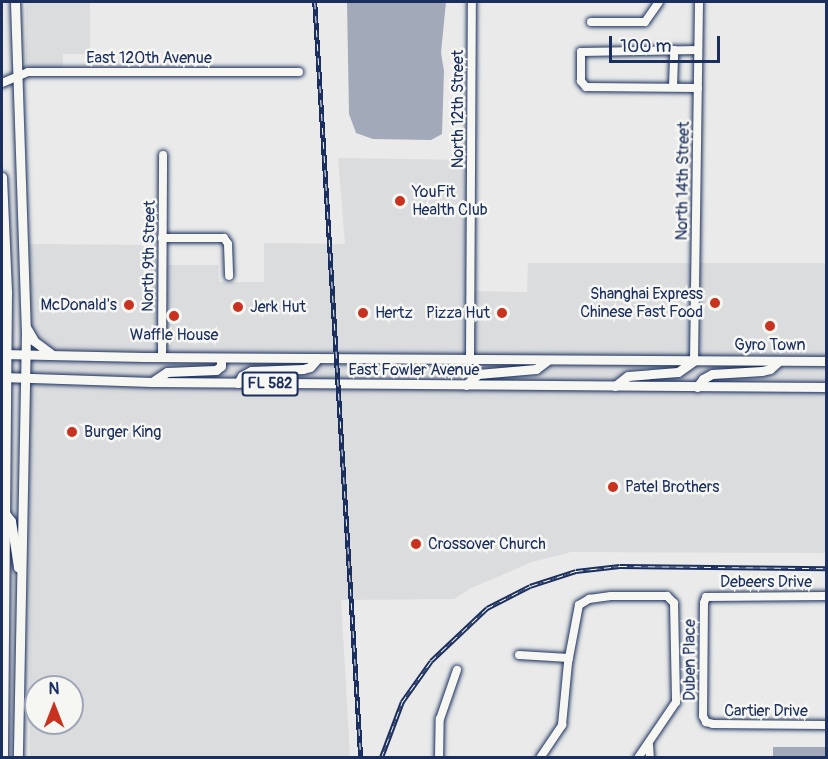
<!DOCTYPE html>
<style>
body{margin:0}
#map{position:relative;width:828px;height:759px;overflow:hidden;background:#e9eae9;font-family:Pangolin,sans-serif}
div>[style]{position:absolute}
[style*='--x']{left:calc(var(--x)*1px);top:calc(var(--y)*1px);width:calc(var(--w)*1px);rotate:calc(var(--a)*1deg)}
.built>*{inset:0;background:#dadcde}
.water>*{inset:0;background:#a2aaba;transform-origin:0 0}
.roads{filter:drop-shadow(0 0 2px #1b2f5e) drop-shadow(0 0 2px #1b2f5e)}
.minor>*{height:8px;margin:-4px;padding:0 4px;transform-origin:4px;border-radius:4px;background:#f6f6f2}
.major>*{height:9px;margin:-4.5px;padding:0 4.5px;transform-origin:4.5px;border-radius:4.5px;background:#f6f6f2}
.rail>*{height:4.5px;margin-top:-2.25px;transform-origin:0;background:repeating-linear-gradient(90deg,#f6f6f2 0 7px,#1b2f5e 0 14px);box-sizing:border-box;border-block:2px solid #1b2f5e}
.dots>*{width:16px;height:16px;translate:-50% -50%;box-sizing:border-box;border:3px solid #f6f6f2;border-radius:50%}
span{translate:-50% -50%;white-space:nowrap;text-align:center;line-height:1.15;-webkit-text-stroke:5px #f6f6f2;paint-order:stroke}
.shield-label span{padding:2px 4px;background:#f6f6f2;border:2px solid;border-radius:4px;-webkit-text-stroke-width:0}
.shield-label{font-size:15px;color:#1b2f5e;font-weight:700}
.street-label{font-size:16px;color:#1b2f5e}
.poi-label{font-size:16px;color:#1b2f5e}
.left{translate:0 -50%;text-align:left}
.right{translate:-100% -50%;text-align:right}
.frame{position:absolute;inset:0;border:3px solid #1b2f5e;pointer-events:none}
.north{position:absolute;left:24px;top:675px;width:60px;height:60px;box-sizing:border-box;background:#f6f6f2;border:2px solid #9ea6b7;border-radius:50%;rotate:0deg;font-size:16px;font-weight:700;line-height:24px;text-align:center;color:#1b2f5e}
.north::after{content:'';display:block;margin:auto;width:21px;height:27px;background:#c8321e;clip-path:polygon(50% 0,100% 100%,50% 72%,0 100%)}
.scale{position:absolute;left:609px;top:36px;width:111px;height:27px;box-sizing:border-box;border:3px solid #1b2f5e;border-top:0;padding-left:8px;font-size:18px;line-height:21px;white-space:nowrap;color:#1b2f5e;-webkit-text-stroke:4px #f6f6f2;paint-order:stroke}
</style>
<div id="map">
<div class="built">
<i style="clip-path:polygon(26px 2px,90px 2px,90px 54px,63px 54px,63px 68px,26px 68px)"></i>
<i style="clip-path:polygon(evenodd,338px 158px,468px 160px,466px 291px,527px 292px,528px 263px,826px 263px,826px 553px,571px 552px,532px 562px,471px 588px,454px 599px,341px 600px,350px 757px,30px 757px,28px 244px,154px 245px,154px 265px,218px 265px,219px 282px,264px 282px,264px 243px,345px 244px,338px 158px,36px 687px,72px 687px,72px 723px,36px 723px,36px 687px)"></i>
</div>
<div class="water">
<i style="clip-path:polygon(347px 2px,446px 2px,441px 53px,444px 71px,442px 134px,431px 140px,373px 139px,356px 133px,349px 114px)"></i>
<i style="left:773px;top:747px;width:53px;height:11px"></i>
</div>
<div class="roads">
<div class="minor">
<i style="--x:591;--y:22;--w:54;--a:0"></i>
<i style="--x:645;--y:22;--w:24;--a:-55"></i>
<i style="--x:2;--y:83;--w:28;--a:-23"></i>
<i style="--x:28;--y:72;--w:271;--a:0"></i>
<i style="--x:673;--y:87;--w:37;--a:-88"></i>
<i style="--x:698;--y:88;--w:112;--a:-179.5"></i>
<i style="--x:586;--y:87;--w:8;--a:-130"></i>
<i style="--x:581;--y:81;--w:29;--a:-90"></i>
<i style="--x:581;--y:52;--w:117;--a:-1"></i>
<i style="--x:162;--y:238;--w:62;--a:0"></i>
<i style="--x:224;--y:238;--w:7;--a:56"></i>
<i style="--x:228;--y:244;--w:32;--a:88"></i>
<i style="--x:162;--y:358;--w:203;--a:-89.7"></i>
<i style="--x:470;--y:360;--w:358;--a:-89.7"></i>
<i style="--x:694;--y:361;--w:359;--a:-89.2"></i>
<i style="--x:826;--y:596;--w:120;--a:179.5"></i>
<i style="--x:706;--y:597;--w:6;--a:108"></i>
<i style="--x:704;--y:603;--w:113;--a:90.5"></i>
<i style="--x:703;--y:716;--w:7;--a:63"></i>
<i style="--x:706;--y:722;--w:7;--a:16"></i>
<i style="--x:713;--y:724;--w:113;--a:0.5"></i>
<i style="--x:519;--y:655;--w:50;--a:3.4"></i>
<i style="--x:649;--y:745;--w:13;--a:86"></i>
<i style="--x:439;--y:758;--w:39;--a:-89"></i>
<i style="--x:440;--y:719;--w:52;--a:-70.9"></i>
<i style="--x:540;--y:758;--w:40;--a:-56"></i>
<i style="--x:562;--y:725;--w:62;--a:-84.5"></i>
<i style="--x:568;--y:663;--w:59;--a:-79.3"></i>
<i style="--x:579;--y:605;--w:12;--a:-31"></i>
<i style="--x:589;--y:599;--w:22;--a:-8"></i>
<i style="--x:611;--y:596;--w:56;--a:0"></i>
<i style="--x:667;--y:596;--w:10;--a:45"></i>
<i style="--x:674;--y:603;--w:99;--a:88.8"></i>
<i style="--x:676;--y:702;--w:68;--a:124.2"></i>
</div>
<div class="major">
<i style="--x:15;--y:2;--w:331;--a:88.1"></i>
<i style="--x:26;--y:333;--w:425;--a:91.1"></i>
<i style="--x:2;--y:177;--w:115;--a:87.5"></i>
<i style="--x:7;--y:292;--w:466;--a:90.5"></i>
<i style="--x:26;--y:327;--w:16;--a:60"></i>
<i style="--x:34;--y:341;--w:21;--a:37"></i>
<i style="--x:2;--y:354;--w:142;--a:1.2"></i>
<i style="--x:144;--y:357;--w:682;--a:0.34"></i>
<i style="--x:2;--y:377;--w:150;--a:1.9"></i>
<i style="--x:152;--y:382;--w:674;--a:0.43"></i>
<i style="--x:152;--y:382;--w:18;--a:-34"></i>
<i style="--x:167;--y:372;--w:49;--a:-2.3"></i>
<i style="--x:216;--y:370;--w:6;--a:-39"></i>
<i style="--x:221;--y:366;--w:8;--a:-90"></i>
<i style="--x:238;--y:383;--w:8;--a:-60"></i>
<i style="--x:242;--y:376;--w:10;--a:-29"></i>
<i style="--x:251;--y:371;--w:52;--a:-2.2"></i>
<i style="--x:303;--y:369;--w:7;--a:-16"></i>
<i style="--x:310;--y:367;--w:12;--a:-48"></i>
<i style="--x:466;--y:385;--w:16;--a:-43"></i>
<i style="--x:478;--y:374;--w:58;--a:-4.9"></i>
<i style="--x:536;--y:369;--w:15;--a:-37"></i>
<i style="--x:615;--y:386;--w:16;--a:-38"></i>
<i style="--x:628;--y:376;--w:50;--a:-4.6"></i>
<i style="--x:678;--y:372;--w:19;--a:-35"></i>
<i style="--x:697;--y:387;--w:10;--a:-53"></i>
<i style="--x:703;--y:379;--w:10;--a:-29"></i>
<i style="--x:712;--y:374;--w:50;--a:-3.4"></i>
<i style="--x:762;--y:371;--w:8;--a:-14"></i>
<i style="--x:770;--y:369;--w:12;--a:-42"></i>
<i style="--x:4;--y:512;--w:11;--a:52"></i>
<i style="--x:11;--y:521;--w:47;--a:81.3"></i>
</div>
</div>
<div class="rail">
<i style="--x:315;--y:2;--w:757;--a:86.52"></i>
<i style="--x:381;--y:758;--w:60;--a:-69.4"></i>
<i style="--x:402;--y:702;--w:50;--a:-54.7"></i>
<i style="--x:431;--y:661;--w:77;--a:-43.4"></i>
<i style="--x:487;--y:608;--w:48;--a:-27.1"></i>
<i style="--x:530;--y:586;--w:48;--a:-18.1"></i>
<i style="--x:576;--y:571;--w:44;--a:-6.5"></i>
<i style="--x:620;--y:566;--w:206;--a:0.6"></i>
</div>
<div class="dots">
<i style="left:400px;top:201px;background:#c8321e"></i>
<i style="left:715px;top:303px;background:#c8321e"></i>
<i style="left:129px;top:305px;background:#c8321e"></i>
<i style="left:238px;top:307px;background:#c8321e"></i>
<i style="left:363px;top:313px;background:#c8321e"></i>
<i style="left:502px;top:313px;background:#c8321e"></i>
<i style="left:174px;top:316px;background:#c8321e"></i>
<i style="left:770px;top:326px;background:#c8321e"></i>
<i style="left:72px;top:432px;background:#c8321e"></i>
<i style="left:613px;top:487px;background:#c8321e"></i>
<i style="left:416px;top:544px;background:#c8321e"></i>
</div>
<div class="shield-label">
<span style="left:270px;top:384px">FL 582</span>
</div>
<div class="street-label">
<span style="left:149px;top:58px">East 120th Avenue</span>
<span style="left:458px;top:109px;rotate:-90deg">North 12th Street</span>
<span style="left:683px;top:181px;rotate:-89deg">North 14th Street</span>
<span style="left:149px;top:256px;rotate:-89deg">North 9th Street</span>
<span style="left:414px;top:370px">East Fowler Avenue</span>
<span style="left:766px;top:582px">Debeers Drive</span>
<span style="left:690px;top:660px;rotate:-90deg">Duben Place</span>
<span style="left:766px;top:711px">Cartier Drive</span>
</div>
<div class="poi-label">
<span class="left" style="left:412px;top:201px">YouFit<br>Health Club</span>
<span class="right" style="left:703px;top:303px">Shanghai Express<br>Chinese Fast Food</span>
<span class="right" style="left:117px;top:305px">McDonald's</span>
<span class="left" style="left:250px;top:307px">Jerk Hut</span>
<span class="left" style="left:375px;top:313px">Hertz</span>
<span class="right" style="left:490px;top:313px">Pizza Hut</span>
<span style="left:174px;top:335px">Waffle House</span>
<span style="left:770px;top:345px">Gyro Town</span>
<span class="left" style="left:84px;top:432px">Burger King</span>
<span class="left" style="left:625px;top:487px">Patel Brothers</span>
<span class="left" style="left:428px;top:544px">Crossover Church</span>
</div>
<div class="frame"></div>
<div class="north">N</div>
<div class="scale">100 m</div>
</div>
